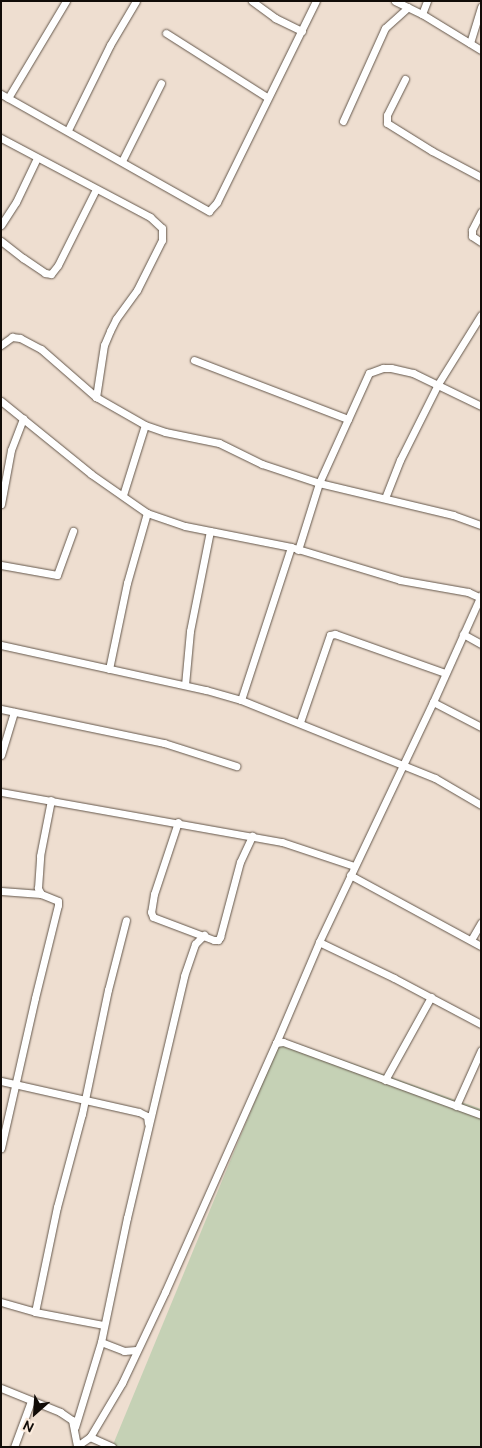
<!DOCTYPE html>
<style>
body{margin:0}
#map{position:relative;width:482px;height:1448px;overflow:hidden;background:#eeded0;font-family:Ubuntu,sans-serif}
div>[style]{position:absolute}
[style*='--x']{left:calc(var(--x)*1px);top:calc(var(--y)*1px);width:calc(var(--w)*1px);rotate:calc(var(--a)*1deg)}
.green>*{inset:0;background:#c5d1b5}
.roads{filter:drop-shadow(0 0 1px #64574b) drop-shadow(0 0 1px #64574b)}
.minor>*{height:7px;margin:-3.5px;padding:0 3.5px;transform-origin:3.5px;border-radius:3.5px;background:#fff}
span{translate:-50% -50%;white-space:nowrap;text-align:center;line-height:1.15;-webkit-text-stroke:4px #fbebdd;paint-order:stroke}
.frame{position:absolute;inset:0;border:2px solid #110c08;pointer-events:none}
.north{position:absolute;left:10px;top:1388px;width:50px;height:50px;-webkit-text-stroke:4px #fbebdd;paint-order:stroke;rotate:206deg;font-size:14px;font-weight:700;line-height:20px;text-align:center;color:#110c08}
.north::after{content:'';display:block;margin:auto;width:18px;height:22px;background:#110c08;clip-path:polygon(50% 0,100% 100%,50% 72%,0 100%)}
</style>
<div id="map">
<div class="green">
<i style="clip-path:polygon(281px 1038px,481px 1109px,481px 1447px,112px 1447px)"></i>
</div>
<div class="roads">
<div class="minor">
<i style="--x:252;--y:1;--w:29;--a:36"></i>
<i style="--x:275;--y:18;--w:30;--a:26"></i>
<i style="--x:395;--y:1;--w:30;--a:26"></i>
<i style="--x:422;--y:14;--w:69;--a:31.4"></i>
<i style="--x:422;--y:14;--w:14;--a:-69"></i>
<i style="--x:166;--y:33;--w:120;--a:32.4"></i>
<i style="--x:470;--y:43;--w:38;--a:-73"></i>
<i style="--x:405;--y:79;--w:40;--a:116.6"></i>
<i style="--x:387;--y:115;--w:8;--a:90"></i>
<i style="--x:387;--y:123;--w:53;--a:31.9"></i>
<i style="--x:432;--y:151;--w:55;--a:28"></i>
<i style="--x:1;--y:94;--w:239;--a:29.4"></i>
<i style="--x:209;--y:211;--w:12;--a:-48"></i>
<i style="--x:217;--y:202;--w:224;--a:-63.8"></i>
<i style="--x:8;--y:98;--w:113;--a:-59.1"></i>
<i style="--x:343;--y:121;--w:102;--a:-65.7"></i>
<i style="--x:385;--y:28;--w:31;--a:-42"></i>
<i style="--x:68;--y:130;--w:95;--a:-63.7"></i>
<i style="--x:110;--y:45;--w:51;--a:-59.4"></i>
<i style="--x:1;--y:138;--w:169;--a:27.9"></i>
<i style="--x:150;--y:217;--w:16;--a:43"></i>
<i style="--x:162;--y:228;--w:12;--a:90"></i>
<i style="--x:162;--y:240;--w:56;--a:116.6"></i>
<i style="--x:137;--y:290;--w:36;--a:126"></i>
<i style="--x:116;--y:319;--w:13;--a:117"></i>
<i style="--x:110;--y:331;--w:15;--a:113"></i>
<i style="--x:104;--y:345;--w:53;--a:98.7"></i>
<i style="--x:122;--y:161;--w:87;--a:-63.4"></i>
<i style="--x:481;--y:212;--w:20;--a:117"></i>
<i style="--x:472;--y:230;--w:6;--a:90"></i>
<i style="--x:472;--y:236;--w:11;--a:34"></i>
<i style="--x:1;--y:225;--w:27;--a:-57"></i>
<i style="--x:16;--y:202;--w:49;--a:-64.5"></i>
<i style="--x:1;--y:241;--w:28;--a:38"></i>
<i style="--x:23;--y:258;--w:27;--a:34"></i>
<i style="--x:45;--y:273;--w:6;--a:9"></i>
<i style="--x:51;--y:274;--w:11;--a:-52"></i>
<i style="--x:58;--y:265;--w:85;--a:-63.4"></i>
<i style="--x:1;--y:345;--w:14;--a:-36"></i>
<i style="--x:12;--y:337;--w:8;--a:7"></i>
<i style="--x:20;--y:338;--w:24;--a:28"></i>
<i style="--x:41;--y:349;--w:73;--a:41.1"></i>
<i style="--x:96;--y:397;--w:56;--a:29.7"></i>
<i style="--x:145;--y:425;--w:21;--a:19"></i>
<i style="--x:165;--y:432;--w:55;--a:11.5"></i>
<i style="--x:219;--y:443;--w:48;--a:26"></i>
<i style="--x:262;--y:464;--w:60;--a:18.4"></i>
<i style="--x:319;--y:483;--w:138;--a:13.4"></i>
<i style="--x:453;--y:515;--w:30;--a:20"></i>
<i style="--x:194;--y:360;--w:165;--a:21"></i>
<i style="--x:1;--y:401;--w:116;--a:39"></i>
<i style="--x:91;--y:474;--w:68;--a:34.9"></i>
<i style="--x:147;--y:513;--w:40;--a:18.9"></i>
<i style="--x:185;--y:526;--w:108;--a:11.2"></i>
<i style="--x:291;--y:547;--w:114;--a:16.8"></i>
<i style="--x:400;--y:580;--w:69;--a:10"></i>
<i style="--x:468;--y:592;--w:14;--a:25"></i>
<i style="--x:123;--y:495;--w:73;--a:-72.6"></i>
<i style="--x:385;--y:498;--w:41;--a:-68.5"></i>
<i style="--x:400;--y:460;--w:85;--a:-63.4"></i>
<i style="--x:438;--y:384;--w:81;--a:-58.1"></i>
<i style="--x:1;--y:504;--w:55;--a:-79.5"></i>
<i style="--x:11;--y:450;--w:34;--a:-69"></i>
<i style="--x:298;--y:550;--w:70;--a:-72.6"></i>
<i style="--x:319;--y:483;--w:121;--a:-65.6"></i>
<i style="--x:369;--y:373;--w:15;--a:-20"></i>
<i style="--x:383;--y:368;--w:8;--a:0"></i>
<i style="--x:391;--y:368;--w:23;--a:13"></i>
<i style="--x:413;--y:373;--w:76;--a:25.9"></i>
<i style="--x:1;--y:565;--w:57;--a:10.1"></i>
<i style="--x:57;--y:575;--w:47;--a:-70"></i>
<i style="--x:463;--y:634;--w:21;--a:29"></i>
<i style="--x:1;--y:645;--w:210;--a:12.4"></i>
<i style="--x:206;--y:690;--w:36;--a:16"></i>
<i style="--x:241;--y:700;--w:209;--a:21.9"></i>
<i style="--x:435;--y:778;--w:53;--a:30.4"></i>
<i style="--x:109;--y:669;--w:88;--a:-78.2"></i>
<i style="--x:127;--y:583;--w:73;--a:-74.1"></i>
<i style="--x:185;--y:685;--w:54;--a:-84.7"></i>
<i style="--x:190;--y:631;--w:102;--a:-78.7"></i>
<i style="--x:241;--y:700;--w:161;--a:-71.9"></i>
<i style="--x:433;--y:702;--w:54;--a:27.5"></i>
<i style="--x:1;--y:709;--w:167;--a:11.8"></i>
<i style="--x:164;--y:743;--w:76;--a:17.7"></i>
<i style="--x:300;--y:722;--w:92;--a:-71"></i>
<i style="--x:330;--y:635;--w:5;--a:-11"></i>
<i style="--x:335;--y:634;--w:117;--a:19.5"></i>
<i style="--x:1;--y:755;--w:45;--a:-73.2"></i>
<i style="--x:1;--y:792;--w:285;--a:10.1"></i>
<i style="--x:282;--y:842;--w:76;--a:18.4"></i>
<i style="--x:178;--y:822;--w:76;--a:108.4"></i>
<i style="--x:154;--y:894;--w:18;--a:99"></i>
<i style="--x:151;--y:912;--w:5;--a:68"></i>
<i style="--x:153;--y:917;--w:65;--a:20.7"></i>
<i style="--x:214;--y:940;--w:4;--a:0"></i>
<i style="--x:218;--y:940;--w:4;--a:-56"></i>
<i style="--x:220;--y:937;--w:78;--a:-75.1"></i>
<i style="--x:240;--y:862;--w:29;--a:-65"></i>
<i style="--x:350;--y:875;--w:149;--a:28.5"></i>
<i style="--x:1;--y:891;--w:40;--a:4.3"></i>
<i style="--x:41;--y:894;--w:18;--a:22"></i>
<i style="--x:58;--y:901;--w:4;--a:90"></i>
<i style="--x:58;--y:905;--w:96;--a:103.9"></i>
<i style="--x:35;--y:998;--w:154;--a:102.8"></i>
<i style="--x:41;--y:894;--w:7;--a:-117"></i>
<i style="--x:38;--y:888;--w:32;--a:-86"></i>
<i style="--x:40;--y:856;--w:57;--a:-78.9"></i>
<i style="--x:471;--y:940;--w:20;--a:-60"></i>
<i style="--x:319;--y:942;--w:83;--a:25.6"></i>
<i style="--x:394;--y:978;--w:98;--a:27.9"></i>
<i style="--x:276;--y:1043;--w:110;--a:-66.9"></i>
<i style="--x:319;--y:942;--w:266;--a:-64.6"></i>
<i style="--x:433;--y:702;--w:117;--a:-65.8"></i>
<i style="--x:385;--y:1080;--w:95;--a:-61"></i>
<i style="--x:1;--y:1081;--w:141;--a:12.7"></i>
<i style="--x:139;--y:1112;--w:9;--a:27"></i>
<i style="--x:147;--y:1116;--w:7;--a:82"></i>
<i style="--x:456;--y:1106;--w:61;--a:-65.9"></i>
<i style="--x:1;--y:1302;--w:35;--a:16"></i>
<i style="--x:35;--y:1312;--w:69;--a:10.8"></i>
<i style="--x:35;--y:1312;--w:107;--a:-78.2"></i>
<i style="--x:57;--y:1207;--w:96;--a:-75"></i>
<i style="--x:82;--y:1114;--w:127;--a:-78.2"></i>
<i style="--x:108;--y:990;--w:72;--a:-75.6"></i>
<i style="--x:101;--y:1342;--w:25;--a:21"></i>
<i style="--x:124;--y:1351;--w:12;--a:-5"></i>
<i style="--x:1;--y:1388;--w:64;--a:22.1"></i>
<i style="--x:60;--y:1412;--w:14;--a:34"></i>
<i style="--x:72;--y:1420;--w:26;--a:79"></i>
<i style="--x:77;--y:1446;--w:16;--a:-35"></i>
<i style="--x:90;--y:1437;--w:63;--a:-59.3"></i>
<i style="--x:122;--y:1383;--w:101;--a:-64.7"></i>
<i style="--x:165;--y:1292;--w:273;--a:-66"></i>
<i style="--x:276;--y:1043;--w:7;--a:-8"></i>
<i style="--x:283;--y:1042;--w:211;--a:20.2"></i>
<i style="--x:75;--y:1427;--w:89;--a:-73"></i>
<i style="--x:101;--y:1342;--w:127;--a:-78.2"></i>
<i style="--x:127;--y:1218;--w:249;--a:-76.7"></i>
<i style="--x:184;--y:976;--w:34;--a:-71"></i>
<i style="--x:195;--y:944;--w:13;--a:-45"></i>
<i style="--x:90;--y:1437;--w:24;--a:24"></i>
<i style="--x:14;--y:1447;--w:49;--a:-69.7"></i>
</div>
</div>
<div class="frame"></div>
<div class="north">N</div>
</div>
